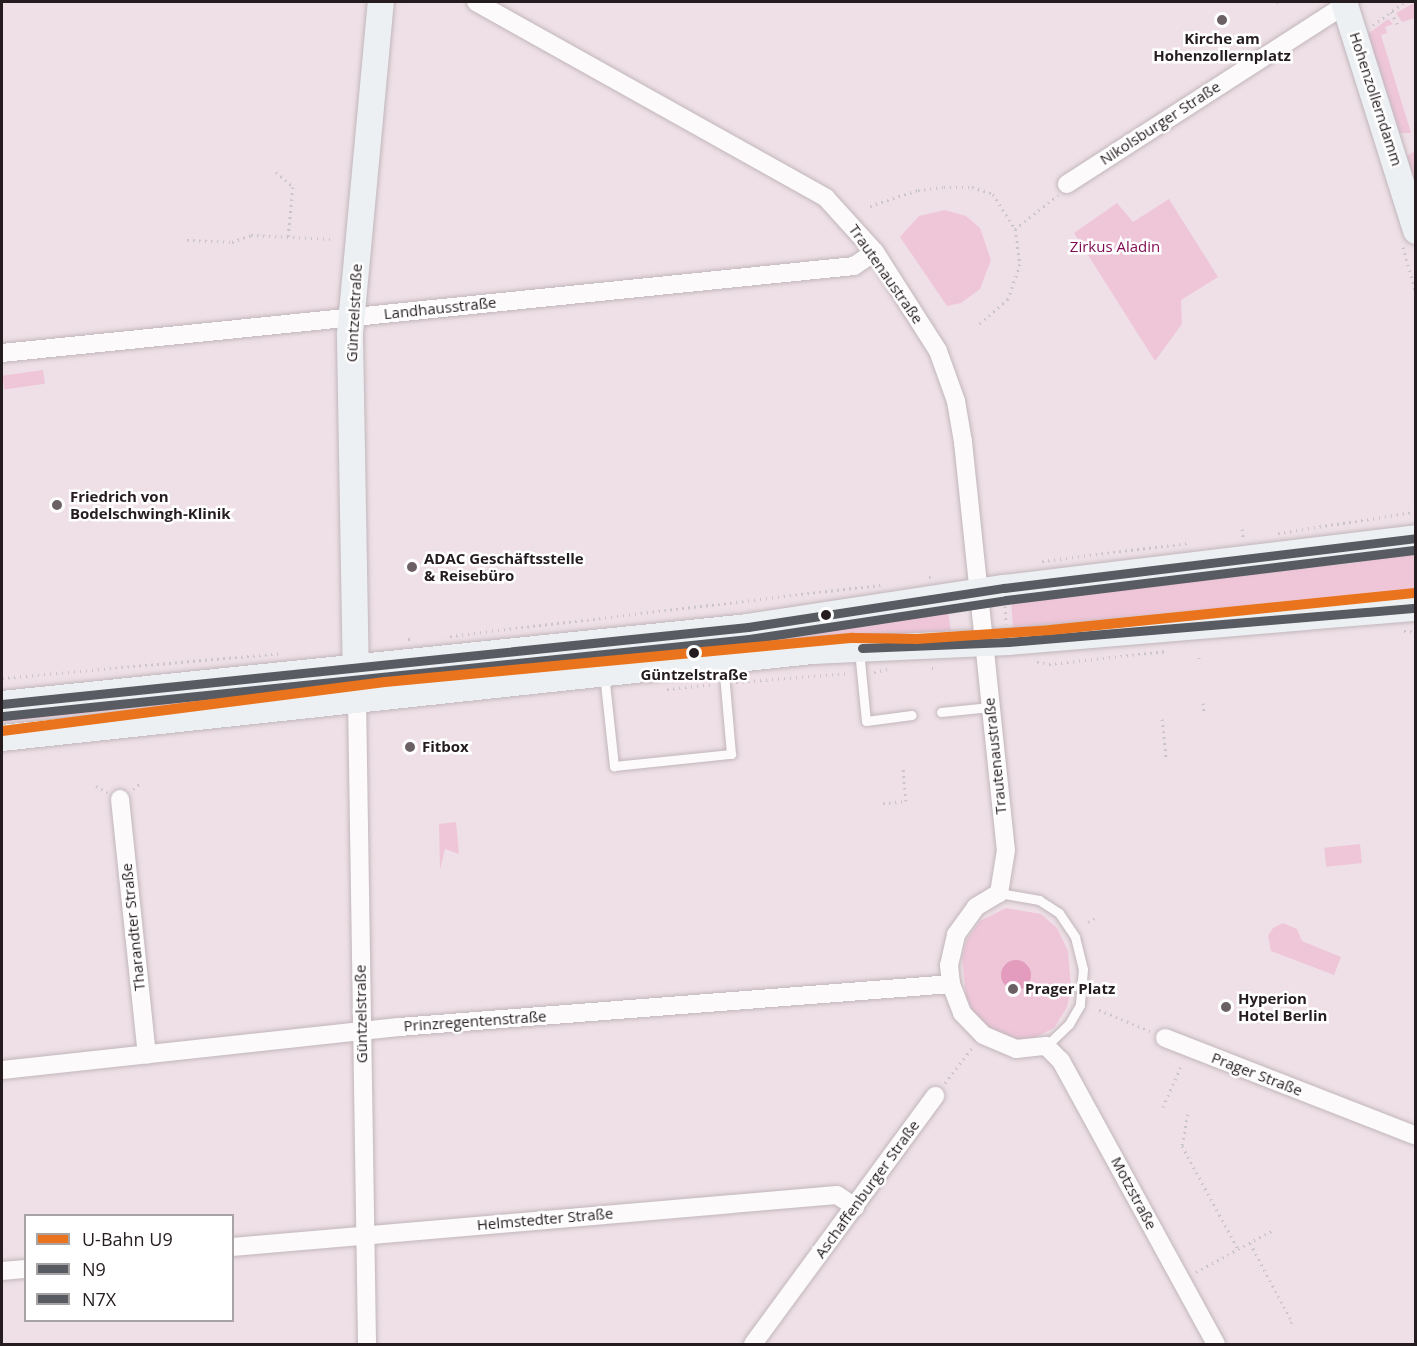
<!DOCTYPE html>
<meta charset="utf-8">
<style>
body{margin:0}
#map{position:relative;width:1417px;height:1346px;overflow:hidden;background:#eee0e6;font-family:"Open Sans",sans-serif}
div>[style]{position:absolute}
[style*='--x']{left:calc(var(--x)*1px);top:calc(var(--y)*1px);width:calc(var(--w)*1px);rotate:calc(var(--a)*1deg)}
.green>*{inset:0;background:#efc6d8;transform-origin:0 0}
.water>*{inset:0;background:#e39cbd}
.round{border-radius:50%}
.path>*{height:3px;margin-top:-1.5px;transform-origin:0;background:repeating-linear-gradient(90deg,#cac5c7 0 1.5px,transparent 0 6px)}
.roads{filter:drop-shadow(0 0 2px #c1b6bb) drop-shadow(0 0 2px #c1b6bb)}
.lane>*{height:9px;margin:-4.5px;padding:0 4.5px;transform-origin:4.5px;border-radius:4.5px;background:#fcfafb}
.street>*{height:18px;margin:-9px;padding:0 9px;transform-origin:9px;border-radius:9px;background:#fcfafb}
.secondary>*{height:26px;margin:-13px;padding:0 13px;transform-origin:13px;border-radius:13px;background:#edf0f2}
.bus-1>*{height:9px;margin:-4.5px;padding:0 4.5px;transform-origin:4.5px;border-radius:4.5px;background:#595b62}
.bus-2>*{height:9px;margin:-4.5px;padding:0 4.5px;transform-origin:4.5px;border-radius:4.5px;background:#595b62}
.metro-1>*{height:10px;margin:-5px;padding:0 5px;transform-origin:5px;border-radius:5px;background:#e9741d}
.dots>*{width:16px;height:16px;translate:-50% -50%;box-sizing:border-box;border:3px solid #fff;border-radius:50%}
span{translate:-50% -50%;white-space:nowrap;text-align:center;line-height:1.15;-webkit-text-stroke:5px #fff;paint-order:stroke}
.poi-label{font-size:15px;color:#251c20;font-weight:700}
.left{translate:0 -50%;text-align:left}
.street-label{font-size:15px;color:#251c20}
.park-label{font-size:15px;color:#7f0a51}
.stop-label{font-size:15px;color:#251c20;font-weight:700}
.frame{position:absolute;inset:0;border:3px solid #251c20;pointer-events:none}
.legend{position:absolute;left:24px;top:1214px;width:210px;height:108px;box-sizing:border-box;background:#fff;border:2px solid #a8a4a6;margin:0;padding:8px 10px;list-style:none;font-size:18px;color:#251c20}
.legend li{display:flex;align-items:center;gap:12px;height:30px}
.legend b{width:30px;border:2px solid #a8a4a6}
</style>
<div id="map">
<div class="green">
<i style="clip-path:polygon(1416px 2px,1415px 18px,1402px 22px,1396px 13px)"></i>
<i style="clip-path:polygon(1388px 19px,1393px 24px,1385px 27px,1387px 33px,1381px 35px,1411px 133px,1400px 133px,1368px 34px)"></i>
<i style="clip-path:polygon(1415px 151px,1415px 186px,1407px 156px)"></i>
<i style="clip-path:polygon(1169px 199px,1218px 277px,1181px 300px,1182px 324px,1155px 361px,1074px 233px,1117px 203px,1133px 222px)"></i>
<i style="clip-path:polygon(945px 210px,966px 216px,980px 228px,991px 260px,980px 289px,961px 303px,947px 306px,900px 237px,919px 216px)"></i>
<i style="left:43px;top:370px;width:14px;height:41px;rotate:82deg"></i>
<i style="clip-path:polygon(1415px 552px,1415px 593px,1286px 601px,1013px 628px,1011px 600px,1354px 563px)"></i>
<i style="clip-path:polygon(948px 610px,951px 632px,784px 641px,453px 673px,454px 670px,783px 635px)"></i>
<i style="clip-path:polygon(431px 672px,432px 677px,386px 681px,386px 674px)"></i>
<i style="clip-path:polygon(324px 681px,324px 688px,2px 722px,2px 717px)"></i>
<i style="clip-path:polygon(456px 822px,459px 854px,445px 849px,440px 870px,439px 824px)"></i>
<i style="left:1360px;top:844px;width:19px;height:36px;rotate:84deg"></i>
<i style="clip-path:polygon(1006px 908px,1041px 914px,1057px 928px,1068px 951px,1071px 988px,1067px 1007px,1054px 1028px,1034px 1038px,1017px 1040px,993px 1033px,974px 1015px,966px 996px,962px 957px,967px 939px,980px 921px)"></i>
<i style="clip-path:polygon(1283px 923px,1297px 929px,1302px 941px,1341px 957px,1334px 975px,1271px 951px,1268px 936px,1273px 928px)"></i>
</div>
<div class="water">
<i class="round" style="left:1001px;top:960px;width:30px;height:30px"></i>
</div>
<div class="path">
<i style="--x:1277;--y:2;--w:2;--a:27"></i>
<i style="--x:1391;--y:12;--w:15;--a:62"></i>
<i style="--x:1373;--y:25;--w:39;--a:-36"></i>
<i style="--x:276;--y:172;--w:23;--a:41"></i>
<i style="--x:293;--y:187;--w:50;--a:95.7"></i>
<i style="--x:870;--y:206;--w:51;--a:-18.4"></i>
<i style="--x:918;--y:190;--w:26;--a:-7"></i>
<i style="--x:944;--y:187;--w:28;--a:0"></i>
<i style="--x:972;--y:187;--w:22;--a:18"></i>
<i style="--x:993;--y:194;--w:41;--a:57.8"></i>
<i style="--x:1015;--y:229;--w:35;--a:82"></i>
<i style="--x:1020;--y:264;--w:37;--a:109"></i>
<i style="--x:1008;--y:299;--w:41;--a:138.9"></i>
<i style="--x:1015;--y:229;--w:55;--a:-38.3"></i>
<i style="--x:187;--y:240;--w:45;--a:2.5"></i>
<i style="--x:232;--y:242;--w:20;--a:-20"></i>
<i style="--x:251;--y:235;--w:79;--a:2.9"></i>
<i style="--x:1403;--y:247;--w:49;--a:74.5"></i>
<i style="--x:1242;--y:529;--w:9;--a:84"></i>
<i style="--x:1278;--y:533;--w:140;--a:-8.7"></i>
<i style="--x:1042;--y:561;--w:146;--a:-7.1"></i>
<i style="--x:929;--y:577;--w:3;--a:-18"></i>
<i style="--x:1005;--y:606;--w:18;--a:87"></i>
<i style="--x:1404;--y:631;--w:12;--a:5"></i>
<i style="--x:450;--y:636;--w:438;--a:-6.8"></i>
<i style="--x:408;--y:639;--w:4;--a:0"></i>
<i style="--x:1199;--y:657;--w:5;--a:90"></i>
<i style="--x:1037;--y:662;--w:12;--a:9"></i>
<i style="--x:1049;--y:664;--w:119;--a:-6.3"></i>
<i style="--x:932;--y:668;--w:4;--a:0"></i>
<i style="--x:874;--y:672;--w:14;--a:-12"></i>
<i style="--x:2;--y:678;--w:279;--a:-5.1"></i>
<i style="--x:736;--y:682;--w:113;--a:-4.6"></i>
<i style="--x:667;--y:689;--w:48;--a:-5.9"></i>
<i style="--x:1203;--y:703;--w:11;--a:85"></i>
<i style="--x:1162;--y:719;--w:39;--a:84"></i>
<i style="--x:96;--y:786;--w:13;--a:29"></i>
<i style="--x:133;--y:789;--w:10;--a:-37"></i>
<i style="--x:883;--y:803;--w:23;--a:-5"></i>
<i style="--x:906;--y:801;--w:34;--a:-95"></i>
<i style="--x:1088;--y:922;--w:8;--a:-30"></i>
<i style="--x:1099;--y:1010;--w:55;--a:22.4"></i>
<i style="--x:945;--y:1083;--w:44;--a:-52.4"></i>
<i style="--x:1163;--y:1107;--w:45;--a:-66.3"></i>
<i style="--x:1188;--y:1114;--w:33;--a:101"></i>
<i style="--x:1182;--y:1146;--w:117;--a:61.5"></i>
<i style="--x:1250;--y:1243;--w:89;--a:62"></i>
<i style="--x:1292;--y:1322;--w:4;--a:146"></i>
<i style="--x:1196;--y:1272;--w:88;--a:-28.6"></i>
</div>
<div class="roads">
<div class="lane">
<i style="--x:859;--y:650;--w:71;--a:84.4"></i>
<i style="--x:866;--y:721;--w:46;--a:-7.4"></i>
<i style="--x:604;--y:674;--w:93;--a:83.8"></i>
<i style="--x:614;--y:766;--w:118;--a:-5.9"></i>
<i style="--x:731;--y:754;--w:91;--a:-95"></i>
<i style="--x:941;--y:712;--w:49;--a:-5.8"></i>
<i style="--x:999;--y:893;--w:41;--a:9.9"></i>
<i style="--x:1039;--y:900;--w:24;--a:33"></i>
<i style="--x:1059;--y:913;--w:29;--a:56"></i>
<i style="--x:1075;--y:937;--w:33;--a:76"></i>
<i style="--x:1083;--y:969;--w:36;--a:95"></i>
<i style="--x:1080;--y:1005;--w:22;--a:120"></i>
<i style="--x:1069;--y:1024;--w:32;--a:136"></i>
</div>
<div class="street">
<i style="--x:476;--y:2;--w:401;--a:29.2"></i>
<i style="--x:826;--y:198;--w:73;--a:47.8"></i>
<i style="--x:875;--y:252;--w:117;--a:57.5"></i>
<i style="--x:938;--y:351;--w:53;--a:70.2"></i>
<i style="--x:956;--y:401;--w:42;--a:80.3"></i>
<i style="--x:963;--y:442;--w:410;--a:84"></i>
<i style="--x:1006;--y:850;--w:44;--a:99.2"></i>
<i style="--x:999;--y:893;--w:27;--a:149"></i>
<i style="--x:976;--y:907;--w:34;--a:126"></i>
<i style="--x:956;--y:935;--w:31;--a:103"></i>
<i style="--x:949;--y:965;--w:19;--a:84"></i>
<i style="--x:951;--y:984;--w:31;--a:69"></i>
<i style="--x:962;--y:1013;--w:30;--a:46"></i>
<i style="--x:983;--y:1035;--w:36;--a:23"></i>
<i style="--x:1016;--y:1049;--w:30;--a:-6"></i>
<i style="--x:1046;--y:1046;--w:21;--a:45"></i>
<i style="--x:1061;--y:1061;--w:323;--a:61.3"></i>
<i style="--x:1067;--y:184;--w:336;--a:-32.8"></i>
<i style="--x:2;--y:353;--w:856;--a:-5.83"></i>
<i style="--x:854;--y:266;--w:25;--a:-34"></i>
<i style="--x:357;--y:698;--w:646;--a:89.11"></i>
<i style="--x:120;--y:799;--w:257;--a:84"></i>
<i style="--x:1165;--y:1038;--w:269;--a:21.3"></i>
<i style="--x:2;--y:1070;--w:399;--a:-6.2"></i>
<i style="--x:399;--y:1027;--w:554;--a:-4.45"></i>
<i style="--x:232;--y:1247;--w:607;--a:-4.91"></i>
<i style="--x:837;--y:1195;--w:22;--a:34"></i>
<i style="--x:2;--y:1271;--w:24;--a:-5"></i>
<i style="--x:753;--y:1344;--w:308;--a:-53.7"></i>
</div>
<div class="secondary">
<i style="--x:1344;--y:2;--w:240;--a:72.5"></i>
<i style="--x:356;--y:682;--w:348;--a:-91"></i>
<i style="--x:350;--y:334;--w:333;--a:-84.7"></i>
<i style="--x:2;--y:704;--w:750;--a:-5.89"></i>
<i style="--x:748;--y:627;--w:259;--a:-8.7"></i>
<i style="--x:1004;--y:588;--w:415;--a:-6.9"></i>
<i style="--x:2;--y:738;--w:815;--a:-6.13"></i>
<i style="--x:812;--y:651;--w:196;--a:-2.6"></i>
<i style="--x:1008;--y:642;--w:409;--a:-4.8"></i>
</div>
</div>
<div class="bus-1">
<i style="--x:862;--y:648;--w:146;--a:-2.4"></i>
<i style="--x:1008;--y:642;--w:409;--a:-4.8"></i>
<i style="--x:2;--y:704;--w:750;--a:-5.89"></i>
<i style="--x:748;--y:627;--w:259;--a:-8.7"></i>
<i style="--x:1004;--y:588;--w:415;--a:-6.9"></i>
</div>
<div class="bus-2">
<i style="--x:3;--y:716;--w:750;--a:-5.89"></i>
<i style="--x:749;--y:639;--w:260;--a:-8.6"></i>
<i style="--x:1006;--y:600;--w:413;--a:-7"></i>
</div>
<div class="metro-1">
<i style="--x:2;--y:731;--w:386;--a:-7.3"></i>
<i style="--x:385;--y:682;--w:470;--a:-5.4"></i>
<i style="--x:853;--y:638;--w:63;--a:0.9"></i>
<i style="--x:916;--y:639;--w:134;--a:-3.8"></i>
<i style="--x:1050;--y:630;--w:368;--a:-5.8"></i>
</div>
<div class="dots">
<i style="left:1222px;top:20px;background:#6b6165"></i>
<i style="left:57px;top:505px;background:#6b6165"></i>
<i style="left:412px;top:567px;background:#6b6165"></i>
<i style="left:826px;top:615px;background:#251c20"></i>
<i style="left:694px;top:653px;background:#251c20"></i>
<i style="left:410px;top:747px;background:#6b6165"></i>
<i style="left:1013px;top:989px;background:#6b6165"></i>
<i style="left:1226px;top:1007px;background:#6b6165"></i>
</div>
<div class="poi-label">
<span style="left:1222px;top:47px">Kirche am<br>Hohenzollernplatz</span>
<span class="left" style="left:70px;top:505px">Friedrich von<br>Bodelschwingh-Klinik</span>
<span class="left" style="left:424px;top:567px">ADAC Geschäftsstelle<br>&amp; Reisebüro</span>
<span class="left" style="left:422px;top:747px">Fitbox</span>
<span class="left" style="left:1025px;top:989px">Prager Platz</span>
<span class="left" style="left:1238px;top:1007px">Hyperion<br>Hotel Berlin</span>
</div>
<div class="street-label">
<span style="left:1376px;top:99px;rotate:72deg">Hohenzollerndamm</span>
<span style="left:1160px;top:123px;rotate:-33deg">Nikolsburger Straße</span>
<span style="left:886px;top:274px;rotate:55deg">Trautenaustraße</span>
<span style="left:440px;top:308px;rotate:-6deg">Landhausstraße</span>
<span style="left:354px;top:313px;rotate:-87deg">Güntzelstraße</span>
<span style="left:995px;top:756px;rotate:-96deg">Trautenaustraße</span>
<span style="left:133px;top:927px;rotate:-96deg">Tharandter Straße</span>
<span style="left:361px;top:1014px;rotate:-91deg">Güntzelstraße</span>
<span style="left:475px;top:1021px;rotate:-4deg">Prinzregentenstraße</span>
<span style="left:1257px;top:1074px;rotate:21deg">Prager Straße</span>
<span style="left:867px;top:1189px;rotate:-54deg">Aschaffenburger Straße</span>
<span style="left:1134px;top:1193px;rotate:62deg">Motzstraße</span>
<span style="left:545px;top:1219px;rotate:-5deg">Helmstedter Straße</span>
</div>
<div class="park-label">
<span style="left:1115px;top:247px">Zirkus Aladin</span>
</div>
<div class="stop-label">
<span style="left:694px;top:675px">Güntzelstraße</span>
</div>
<div class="frame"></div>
<ul class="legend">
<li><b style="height:8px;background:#e9741d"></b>U-Bahn U9</li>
<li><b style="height:8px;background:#595b62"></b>N9</li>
<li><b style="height:8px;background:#595b62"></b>N7X</li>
</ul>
</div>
